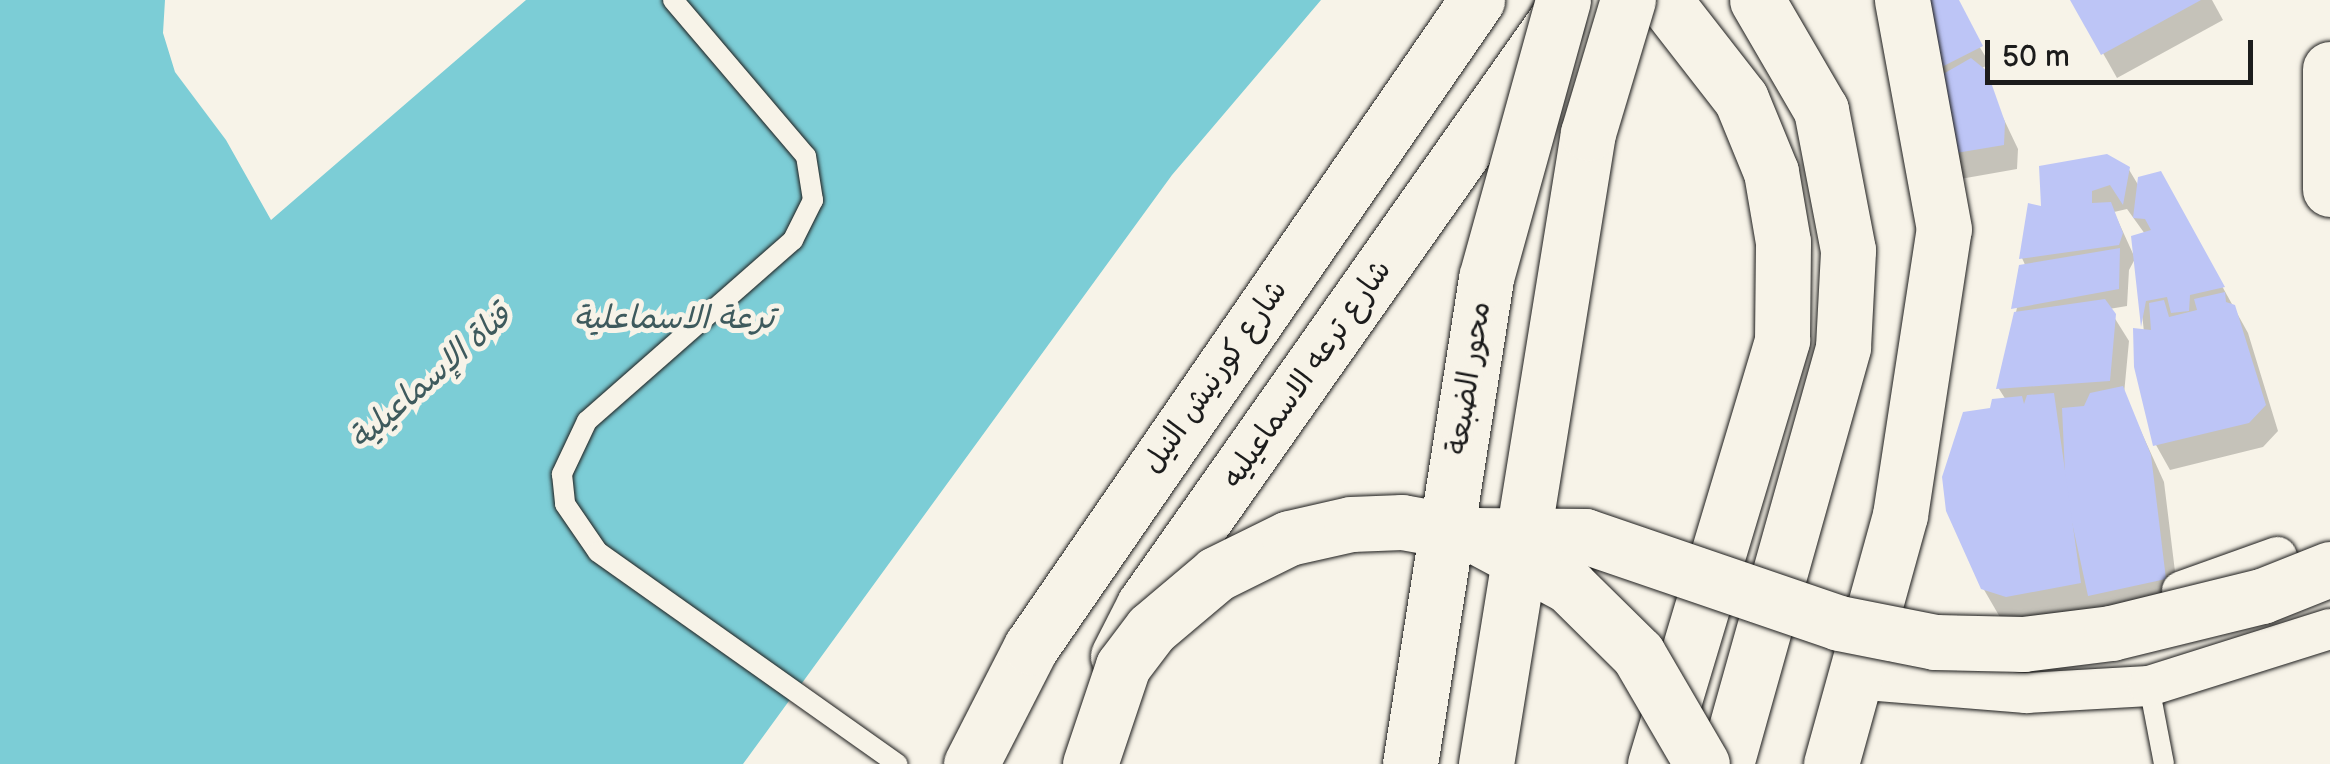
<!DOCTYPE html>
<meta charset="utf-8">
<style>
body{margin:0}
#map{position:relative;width:2330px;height:764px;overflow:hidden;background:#f7f3e8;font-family:"Balsamiq Sans","Playpen Sans Arabic",sans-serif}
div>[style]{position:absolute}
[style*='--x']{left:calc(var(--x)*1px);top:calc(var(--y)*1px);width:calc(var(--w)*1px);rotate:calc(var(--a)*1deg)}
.water>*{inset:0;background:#7ccdd6}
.shadow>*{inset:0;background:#0003}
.building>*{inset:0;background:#bdc5f6}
.roads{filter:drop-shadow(0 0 2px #1c1c1c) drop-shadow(0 0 2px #1c1c1c)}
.lane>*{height:20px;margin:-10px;padding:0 10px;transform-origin:10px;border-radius:10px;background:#f7f3e8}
.street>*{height:40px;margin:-20px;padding:0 20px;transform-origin:20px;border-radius:20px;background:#f7f3e8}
.primary>*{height:55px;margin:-27.5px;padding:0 27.5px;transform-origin:27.5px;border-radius:27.5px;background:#f7f3e8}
.highway>*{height:55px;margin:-27.5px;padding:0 27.5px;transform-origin:27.5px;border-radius:27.5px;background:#f7f3e8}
.bridges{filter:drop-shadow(0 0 2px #1c1c1c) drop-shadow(0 0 2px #1c1c1c)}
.highway-bridge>*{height:55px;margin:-27.5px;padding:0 27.5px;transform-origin:27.5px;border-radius:27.5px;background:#f7f3e8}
span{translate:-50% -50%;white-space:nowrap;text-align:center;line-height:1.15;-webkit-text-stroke:10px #f7f3e8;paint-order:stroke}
.street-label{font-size:30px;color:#1c1c1c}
.water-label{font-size:32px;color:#3e5a5d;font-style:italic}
.scale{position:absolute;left:1985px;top:40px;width:268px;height:45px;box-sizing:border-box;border:5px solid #1c1c1c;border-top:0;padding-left:12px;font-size:30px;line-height:35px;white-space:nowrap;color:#1c1c1c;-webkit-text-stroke:8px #f7f3e8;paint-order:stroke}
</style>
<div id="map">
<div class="water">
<i style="clip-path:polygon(0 0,165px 0,163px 33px,175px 72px,226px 140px,271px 220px,526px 0,1321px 0,1172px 175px,743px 764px,0 764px)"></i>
</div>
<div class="shadow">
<i style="clip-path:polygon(1951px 0,1990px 64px,1980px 69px,2018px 149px,2017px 169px,1949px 181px,1927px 86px)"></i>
<i style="clip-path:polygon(2073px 0,2212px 0,2223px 20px,2117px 78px)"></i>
<i style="clip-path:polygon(evenodd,2128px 168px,2140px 188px,2160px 174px,2248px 333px,2278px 431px,2263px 447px,2170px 470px,2156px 445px,2136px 257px,2129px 270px,2127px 306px,2109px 309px,2129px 341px,2124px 394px,2164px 482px,2179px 604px,2001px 619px,1983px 588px,1993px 410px,2006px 400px,1999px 389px,2026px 267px,2022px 258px,2043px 209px,2128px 168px,2127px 209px,2145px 234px,2134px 256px,2114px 212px,2127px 209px)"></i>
</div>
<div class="building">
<i style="clip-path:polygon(1914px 0,1959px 0,1983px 46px,1922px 77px)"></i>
<i style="clip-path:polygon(2070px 0,2201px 0,2101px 55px)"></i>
<i style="clip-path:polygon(1971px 58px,1987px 71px,2005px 122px,2004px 145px,1932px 157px,1924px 85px)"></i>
<i style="clip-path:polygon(2107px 154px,2130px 167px,2123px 205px,2110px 185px,2092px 191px,2092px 203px,2111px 202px,2123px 233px,2119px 245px,2019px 259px,2028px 203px,2041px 206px,2039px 166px)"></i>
<i style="clip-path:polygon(2161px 171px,2225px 287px,2190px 295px,2189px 311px,2171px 313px,2167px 297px,2146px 301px,2141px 327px,2131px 236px,2151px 230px,2145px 219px,2133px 218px,2138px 177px)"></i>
<i style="clip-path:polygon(2120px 248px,2119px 289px,2011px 309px,2019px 265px)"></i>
<i style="clip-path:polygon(2225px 292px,2226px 302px,2235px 305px,2266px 405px,2249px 423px,2153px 446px,2134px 367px,2133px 328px,2151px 330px,2149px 303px,2164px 300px,2169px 317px,2197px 310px,2194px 299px)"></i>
<i style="clip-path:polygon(2105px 299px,2116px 314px,2110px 381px,1996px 389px,2014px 312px)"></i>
<i style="clip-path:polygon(2123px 386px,2151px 455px,2166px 579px,2088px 596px,2066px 495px,2062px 408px,2084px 406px,2090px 393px)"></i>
<i style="clip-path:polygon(2054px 393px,2081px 583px,2006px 597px,1981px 589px,1946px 511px,1942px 477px,1963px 412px,1990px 408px,1992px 399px,2022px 396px,2024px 404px,2027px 395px)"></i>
</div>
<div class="roads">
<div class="lane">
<i style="--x:673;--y:0;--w:205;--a:49.6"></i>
<i style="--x:806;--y:156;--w:45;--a:81"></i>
<i style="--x:813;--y:200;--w:45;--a:116.6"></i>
<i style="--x:793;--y:240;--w:274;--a:138.7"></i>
<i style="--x:587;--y:421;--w:59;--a:115.3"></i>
<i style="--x:562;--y:474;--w:30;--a:84"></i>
<i style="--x:565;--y:504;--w:58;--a:55.5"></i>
<i style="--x:598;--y:552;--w:367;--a:35.3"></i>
<i style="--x:2149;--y:686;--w:79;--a:79.1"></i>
</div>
<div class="street">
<i style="--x:2182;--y:591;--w:101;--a:-19.7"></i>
<i style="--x:1854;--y:679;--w:173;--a:4.7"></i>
<i style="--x:2026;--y:693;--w:123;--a:-3.3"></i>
<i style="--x:2149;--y:686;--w:190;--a:-17.5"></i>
</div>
<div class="primary">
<i style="--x:2330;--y:69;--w:120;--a:90"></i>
<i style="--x:1118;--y:656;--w:57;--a:-63"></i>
<i style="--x:1144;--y:605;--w:712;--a:-54.84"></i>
<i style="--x:971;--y:764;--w:131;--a:-62.9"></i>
<i style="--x:1031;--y:647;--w:786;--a:-55.42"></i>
<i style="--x:1831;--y:764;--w:258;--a:-74.5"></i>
<i style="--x:1900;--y:515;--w:289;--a:-81.3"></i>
<i style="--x:1944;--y:229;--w:233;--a:-100.4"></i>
</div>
<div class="highway">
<i style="--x:1655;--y:764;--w:443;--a:-73.3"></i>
<i style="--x:1782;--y:340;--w:98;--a:-89.4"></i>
<i style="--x:1783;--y:242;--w:71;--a:-99.7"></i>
<i style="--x:1771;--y:172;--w:79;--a:-112.3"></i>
<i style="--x:1741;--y:99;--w:125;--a:-127.9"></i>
<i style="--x:1726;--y:764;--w:433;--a:-74.3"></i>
<i style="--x:1843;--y:347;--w:97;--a:-87"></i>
<i style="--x:1848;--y:250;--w:143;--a:-100.9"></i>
<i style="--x:1821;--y:110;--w:127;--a:-120.2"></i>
</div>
</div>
<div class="bridges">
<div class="highway-bridge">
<i style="--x:1474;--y:535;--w:111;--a:0.5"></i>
<i style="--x:1585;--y:536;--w:268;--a:18.9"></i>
<i style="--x:1839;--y:623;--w:98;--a:11.2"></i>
<i style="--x:1935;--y:642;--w:88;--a:1.3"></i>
<i style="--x:2023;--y:644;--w:89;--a:-7.1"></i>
<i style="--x:2111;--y:633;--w:155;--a:-13.8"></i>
<i style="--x:2262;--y:596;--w:73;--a:-21.7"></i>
<i style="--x:1090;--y:764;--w:103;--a:-71.4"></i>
<i style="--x:1123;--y:666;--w:46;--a:-52.9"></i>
<i style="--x:1151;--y:629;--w:85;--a:-40.2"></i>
<i style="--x:1216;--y:574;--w:81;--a:-26.3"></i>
<i style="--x:1289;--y:538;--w:64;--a:-12.7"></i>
<i style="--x:1351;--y:524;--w:51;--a:-2.2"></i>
<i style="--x:1402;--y:522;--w:73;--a:10.2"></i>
<i style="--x:1474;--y:535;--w:108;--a:28.2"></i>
<i style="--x:1569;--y:586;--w:97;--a:44.6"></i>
<i style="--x:1638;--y:654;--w:127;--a:59.8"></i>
<i style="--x:1410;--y:764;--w:492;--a:-81.1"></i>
<i style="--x:1486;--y:278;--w:288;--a:-74.5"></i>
<i style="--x:1486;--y:764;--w:639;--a:-80.82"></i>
<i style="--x:1588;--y:133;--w:139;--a:-73.3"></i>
</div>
</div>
<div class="street-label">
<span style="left:1307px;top:374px;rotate:-55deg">شارع ترعه الاسماعيليه</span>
<span style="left:1215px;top:377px;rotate:-55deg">شارع كورنيش النيل</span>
<span style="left:1469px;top:378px;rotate:-81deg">محور الضبعة</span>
</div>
<div class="water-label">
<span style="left:674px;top:319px">ترعة الاسماعلية</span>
<span style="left:431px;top:378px;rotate:-41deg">قناة الإسماعيلية</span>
</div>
<div class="scale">50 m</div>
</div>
